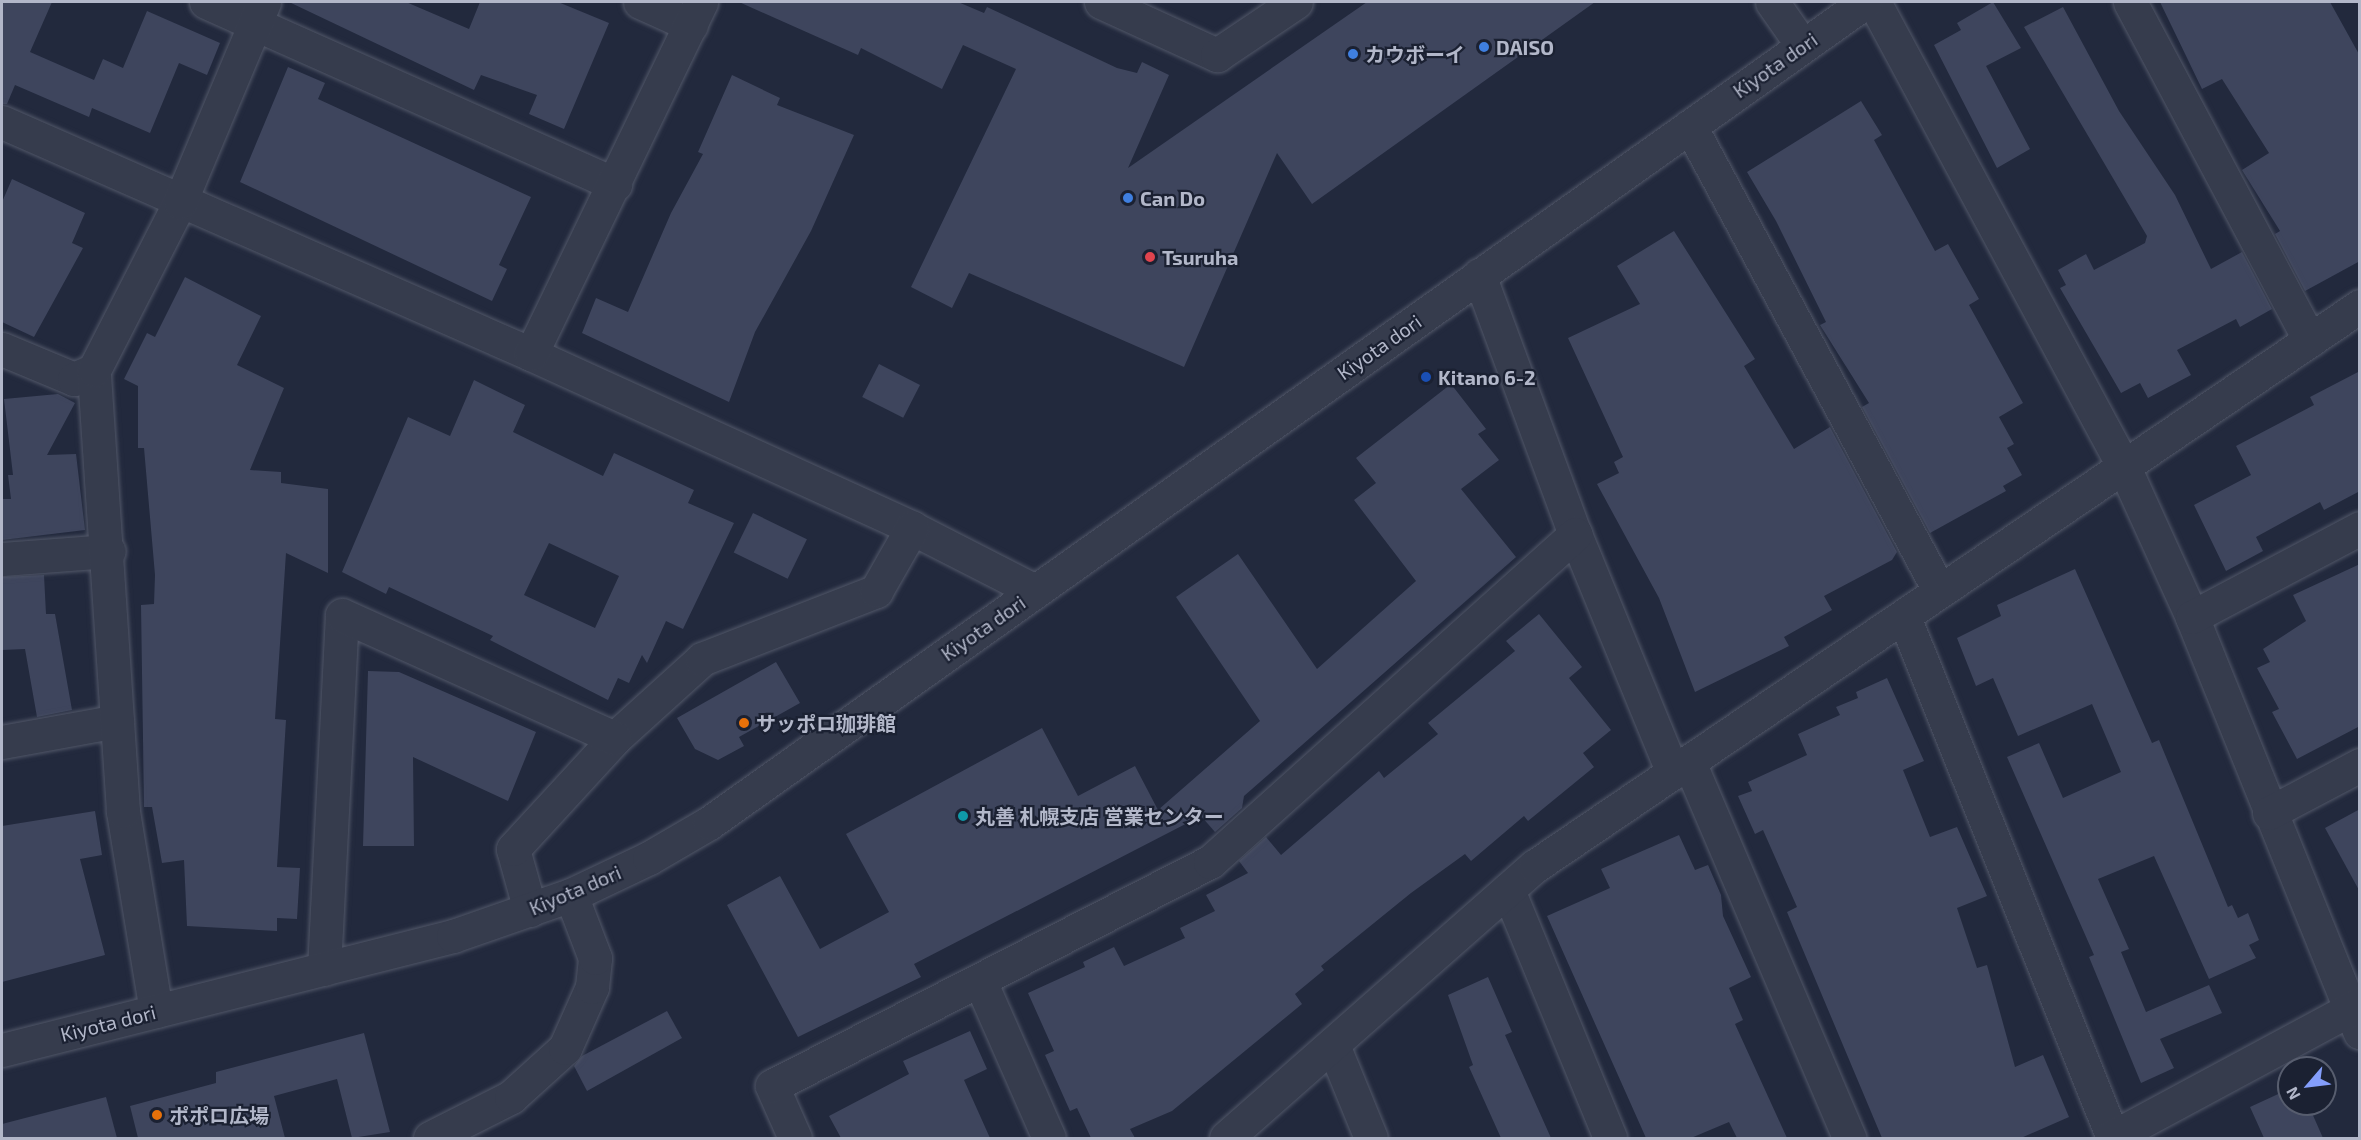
<!DOCTYPE html>
<meta charset="utf-8">
<style>
body{margin:0}
#map{position:relative;width:2361px;height:1140px;overflow:hidden;background:#22293d;font-family:"Exo 2","Noto Sans JP",sans-serif}
div>[style]{position:absolute}
[style*='--x']{left:calc(var(--x)*1px);top:calc(var(--y)*1px);width:calc(var(--w)*1px);rotate:calc(var(--a)*1deg)}
.building>*{inset:0;background:#3e455d;transform-origin:0 0}
.roads{filter:drop-shadow(0 0 2px #515768) drop-shadow(0 0 2px #515768)}
.minor>*{height:33px;margin:-16.5px;padding:0 16.5px;transform-origin:16.5px;border-radius:16.5px;background:#363c4d}
.dots>*{width:16px;height:16px;translate:-50% -50%;box-sizing:border-box;border:3px solid #1b2132;border-radius:50%}
span{translate:-50% -50%;white-space:nowrap;text-align:center;line-height:1.15;-webkit-text-stroke:4.5px #1b2132;paint-order:stroke}
.poi-label{font-size:20px;color:#b2b7c9;font-weight:700}
.left{translate:0 -50%;text-align:left}
.street-label{font-size:20px;color:#b2b7c9}
.frame{position:absolute;inset:0;border:3px solid #b2b7c9;pointer-events:none}
.north{position:absolute;left:2277px;top:1056px;width:60px;height:60px;box-sizing:border-box;background:#1b2132;border:2px solid #575d6e;border-radius:50%;rotate:242deg;font-size:16px;font-weight:700;line-height:24px;text-align:center;color:#b2b7c9}
.north::after{content:'';display:block;margin:auto;width:21px;height:27px;background:#849efb;clip-path:polygon(50% 0,100% 100%,50% 72%,0 100%)}
</style>
<div id="map">
<div class="building">
<i style="clip-path:polygon(2px 2px,52px 2px,30px 52px,94px 80px,103px 59px,123px 68px,147px 11px,220px 43px,207px 75px,179px 63px,150px 133px,92px 108px,89px 117px,15px 85px,7px 104px,2px 104px)"></i>
<i style="clip-path:polygon(289px 2px,406px 2px,469px 29px,480px 2px,558px 2px,609px 23px,564px 129px,529px 114px,537px 95px,481px 75px,474px 90px)"></i>
<i style="clip-path:polygon(739px 2px,958px 2px,984px 13px,987px 7px,1117px 68px,1137px 73px,1142px 62px,1169px 75px,1128px 168px,1367px 2px,1595px 2px,1312px 204px,1277px 153px,1184px 367px,969px 273px,952px 308px,911px 287px,1016px 69px,963px 45px,942px 89px,861px 48px,858px 55px)"></i>
<i style="clip-path:polygon(1993px 2px,2021px 48px,1986px 66px,2030px 149px,1997px 168px,1934px 45px,1961px 30px,1957px 23px)"></i>
<i style="clip-path:polygon(2160px 2px,2330px 2px,2360px 56px,2360px 261px,2305px 291px,2275px 234px,2280px 231px,2242px 170px,2269px 153px,2222px 79px,2202px 89px)"></i>
<i style="clip-path:polygon(2063px 7px,2119px 111px,2175px 195px,2211px 269px,2242px 252px,2272px 309px,2240px 327px,2236px 319px,2177px 350px,2191px 375px,2148px 398px,2140px 383px,2121px 393px,2060px 288px,2066px 285px,2058px 270px,2086px 254px,2094px 270px,2145px 243px,2147px 236px,2024px 27px)"></i>
<i style="clip-path:polygon(288px 67px,325px 83px,318px 99px,531px 197px,499px 265px,507px 269px,492px 301px,240px 182px)"></i>
<i style="clip-path:polygon(732px 75px,780px 98px,777px 105px,854px 135px,811px 231px,755px 332px,729px 402px,582px 333px,596px 298px,628px 312px,671px 213px,703px 154px,698px 152px)"></i>
<i style="clip-path:polygon(1861px 101px,1882px 135px,1874px 140px,1935px 251px,1948px 244px,1979px 299px,1969px 305px,2023px 403px,1999px 417px,2014px 444px,2007px 448px,2022px 475px,2003px 486px,2006px 491px,1930px 533px,1862px 407px,1869px 403px,1820px 325px,1826px 322px,1776px 221px,1747px 172px)"></i>
<i style="clip-path:polygon(12px 179px,85px 213px,72px 243px,83px 248px,34px 337px,2px 322px,2px 202px)"></i>
<i style="clip-path:polygon(1674px 231px,1755px 359px,1744px 366px,1794px 449px,1830px 427px,1897px 552px,1892px 560px,1824px 596px,1832px 610px,1784px 637px,1789px 646px,1695px 692px,1659px 598px,1597px 484px,1619px 473px,1614px 462px,1623px 457px,1568px 338px,1640px 304px,1617px 266px)"></i>
<i style="clip-path:polygon(185px 277px,261px 316px,237px 365px,284px 388px,250px 470px,281px 472px,281px 483px,328px 489px,328px 573px,286px 553px,275px 719px,286px 720px,277px 867px,300px 868px,297px 919px,277px 918px,277px 931px,187px 926px,184px 860px,162px 863px,152px 807px,144px 807px,141px 605px,154px 604px,155px 575px,144px 448px,138px 448px,138px 386px,124px 379px,147px 333px,155px 337px)"></i>
<i style="left:879px;top:364px;width:46px;height:37px;rotate:27deg"></i>
<i style="clip-path:polygon(2360px 371px,2360px 491px,2324px 510px,2320px 502px,2256px 537px,2263px 551px,2226px 571px,2194px 505px,2251px 475px,2236px 446px,2314px 405px,2310px 397px)"></i>
<i style="clip-path:polygon(evenodd,474px 380px,525px 405px,513px 432px,603px 476px,614px 453px,694px 490px,688px 503px,734px 523px,683px 629px,666px 621px,647px 663px,642px 655px,629px 683px,618px 678px,608px 700px,490px 640px,493px 636px,389px 587px,386px 594px,342px 572px,408px 417px,450px 436px,474px 380px,549px 543px,619px 576px,595px 628px,524px 595px,549px 543px)"></i>
<i style="clip-path:polygon(1451px 384px,1486px 429px,1478px 434px,1499px 460px,1461px 489px,1516px 557px,1244px 796px,1242px 808px,1215px 832px,1201px 816px,914px 964px,921px 977px,798px 1037px,727px 905px,780px 876px,820px 949px,889px 912px,846px 834px,1042px 728px,1078px 796px,1135px 766px,1158px 810px,1260px 721px,1176px 597px,1238px 554px,1317px 669px,1416px 581px,1354px 500px,1376px 483px,1356px 458px)"></i>
<i style="clip-path:polygon(58px 394px,75px 403px,47px 455px,76px 454px,85px 530px,2px 540px,2px 499px,11px 499px,8px 475px,13px 475px,4px 399px)"></i>
<i style="left:753px;top:513px;width:60px;height:44px;rotate:26deg"></i>
<i style="clip-path:polygon(2360px 564px,2360px 726px,2297px 759px,2272px 712px,2279px 709px,2257px 668px,2270px 662px,2263px 649px,2306px 621px,2293px 595px)"></i>
<i style="clip-path:polygon(2075px 569px,2152px 743px,2159px 740px,2228px 907px,2232px 905px,2238px 918px,2248px 913px,2259px 940px,2249px 945px,2256px 958px,2209px 979px,2154px 856px,2098px 879px,2129px 949px,2121px 952px,2146px 1012px,2209px 985px,2222px 1013px,2160px 1039px,2174px 1068px,2141px 1083px,2089px 957px,2094px 955px,2007px 757px,2039px 743px,2063px 798px,2121px 772px,2092px 704px,2018px 736px,1993px 678px,1976px 686px,1957px 638px,2001px 616px,1997px 605px)"></i>
<i style="clip-path:polygon(44px 575px,46px 614px,55px 614px,72px 710px,37px 717px,25px 649px,2px 650px,2px 577px)"></i>
<i style="clip-path:polygon(1539px 614px,1582px 667px,1569px 678px,1611px 730px,1583px 753px,1594px 767px,1528px 821px,1524px 816px,1471px 861px,1465px 854px,1411px 893px,1321px 966px,1324px 970px,1295px 994px,1302px 1004px,1172px 1111px,1130px 1129px,1135px 1138px,1091px 1138px,1077px 1108px,1070px 1111px,1045px 1055px,1054px 1051px,1028px 993px,1085px 967px,1083px 962px,1114px 947px,1124px 966px,1185px 938px,1180px 928px,1215px 911px,1206px 895px,1248px 873px,1239px 861px,1266px 837px,1281px 855px,1379px 771px,1384px 778px,1438px 734px,1428px 723px,1515px 651px,1506px 641px)"></i>
<i style="clip-path:polygon(776px 662px,800px 703px,739px 737px,744px 746px,718px 760px,695px 749px,677px 718px)"></i>
<i style="clip-path:polygon(368px 671px,399px 672px,536px 732px,508px 801px,413px 757px,414px 846px,363px 846px)"></i>
<i style="clip-path:polygon(1887px 678px,1924px 761px,1903px 770px,1930px 837px,1957px 827px,1987px 896px,1957px 908px,1977px 968px,1987px 965px,2015px 1067px,2043px 1055px,2069px 1117px,2021px 1138px,1882px 1138px,1787px 912px,1797px 907px,1763px 830px,1755px 834px,1738px 796px,1752px 791px,1748px 782px,1807px 755px,1798px 734px,1840px 715px,1836px 707px,1858px 698px,1856px 692px)"></i>
<i style="clip-path:polygon(2360px 809px,2360px 892px,2325px 828px)"></i>
<i style="clip-path:polygon(95px 811px,102px 855px,80px 859px,105px 955px,2px 982px,2px 826px)"></i>
<i style="clip-path:polygon(1679px 835px,1695px 870px,1708px 865px,1721px 895px,1723px 916px,1751px 977px,1729px 988px,1743px 1020px,1735px 1024px,1787px 1138px,1737px 1138px,1729px 1122px,1691px 1138px,1646px 1138px,1547px 916px,1610px 888px,1601px 869px)"></i>
<i style="clip-path:polygon(1488px 977px,1512px 1032px,1505px 1035px,1551px 1138px,1501px 1138px,1469px 1067px,1473px 1065px,1448px 995px)"></i>
<i style="clip-path:polygon(667px 1011px,682px 1038px,587px 1091px,574px 1066px,582px 1056px)"></i>
<i style="clip-path:polygon(970px 1031px,987px 1069px,964px 1080px,990px 1138px,841px 1138px,829px 1116px,909px 1074px,903px 1061px)"></i>
<i style="clip-path:polygon(364px 1033px,390px 1132px,352px 1138px,337px 1079px,274px 1096px,285px 1138px,138px 1138px,130px 1106px,216px 1083px,216px 1072px)"></i>
<i style="clip-path:polygon(2289px 1089px,2289px 1104px,2308px 1104px,2323px 1138px,2264px 1138px,2250px 1107px)"></i>
<i style="clip-path:polygon(106px 1097px,117px 1138px,2px 1138px,2px 1124px)"></i>
</div>
<div class="roads">
<div class="minor">
<i style="--x:206;--y:2;--w:448;--a:24"></i>
<i style="--x:640;--y:2;--w:56;--a:24.3"></i>
<i style="--x:1101;--y:2;--w:128;--a:24.6"></i>
<i style="--x:1217;--y:55;--w:95;--a:-33.9"></i>
<i style="--x:1772;--y:2;--w:52;--a:55.1"></i>
<i style="--x:1874;--y:2;--w:528;--a:61.74"></i>
<i style="--x:2124;--y:467;--w:165;--a:65.6"></i>
<i style="--x:2192;--y:617;--w:448;--a:68"></i>
<i style="--x:2130;--y:2;--w:383;--a:62"></i>
<i style="--x:2;--y:122;--w:578;--a:23.68"></i>
<i style="--x:531;--y:354;--w:419;--a:24.5"></i>
<i style="--x:912;--y:528;--w:138;--a:27.1"></i>
<i style="--x:1690;--y:126;--w:527;--a:61.78"></i>
<i style="--x:1479;--y:275;--w:276;--a:69.7"></i>
<i style="--x:1575;--y:534;--w:258;--a:67.7"></i>
<i style="--x:2;--y:349;--w:78;--a:22.6"></i>
<i style="--x:74;--y:379;--w:22;--a:-24"></i>
<i style="--x:531;--y:354;--w:391;--a:-64.2"></i>
<i style="--x:2;--y:559;--w:107;--a:-4.3"></i>
<i style="--x:1904;--y:617;--w:561;--a:68.14"></i>
<i style="--x:2192;--y:617;--w:190;--a:-27.9"></i>
<i style="--x:2;--y:742;--w:117;--a:-10.3"></i>
<i style="--x:1689;--y:762;--w:409;--a:66.9"></i>
<i style="--x:2269;--y:813;--w:103;--a:-27.8"></i>
<i style="--x:1508;--y:890;--w:268;--a:67.6"></i>
<i style="--x:530;--y:910;--w:63;--a:-105.6"></i>
<i style="--x:513;--y:849;--w:151;--a:-47.4"></i>
<i style="--x:615;--y:738;--w:118;--a:-42.2"></i>
<i style="--x:702;--y:659;--w:187;--a:-21.3"></i>
<i style="--x:876;--y:591;--w:73;--a:-60.3"></i>
<i style="--x:324;--y:969;--w:354;--a:-87.1"></i>
<i style="--x:342;--y:615;--w:299;--a:24.3"></i>
<i style="--x:980;--y:981;--w:171;--a:66.3"></i>
<i style="--x:156;--y:1011;--w:203;--a:-99.4"></i>
<i style="--x:123;--y:811;--w:442;--a:-93.8"></i>
<i style="--x:94;--y:370;--w:189;--a:-62.9"></i>
<i style="--x:180;--y:202;--w:217;--a:-67.2"></i>
<i style="--x:1333;--y:1045;--w:100;--a:67.8"></i>
<i style="--x:2;--y:1050;--w:465;--a:-14.2"></i>
<i style="--x:453;--y:936;--w:125;--a:-19.2"></i>
<i style="--x:571;--y:895;--w:86;--a:-25.4"></i>
<i style="--x:649;--y:858;--w:69;--a:-30.3"></i>
<i style="--x:709;--y:823;--w:1418;--a:-35.38"></i>
<i style="--x:430;--y:1138;--w:91;--a:-26.8"></i>
<i style="--x:511;--y:1097;--w:73;--a:-42.2"></i>
<i style="--x:565;--y:1048;--w:67;--a:-66.1"></i>
<i style="--x:592;--y:987;--w:29;--a:-84"></i>
<i style="--x:595;--y:958;--w:67;--a:-110.9"></i>
<i style="--x:795;--y:1138;--w:57;--a:-113.9"></i>
<i style="--x:772;--y:1086;--w:492;--a:-27.1"></i>
<i style="--x:1210;--y:862;--w:491;--a:-41.9"></i>
<i style="--x:1226;--y:1138;--w:412;--a:-41.4"></i>
<i style="--x:1535;--y:866;--w:997;--a:-34.17"></i>
<i style="--x:2111;--y:1138;--w:283;--a:-28.3"></i>
</div>
</div>
<div class="dots">
<i style="left:1484px;top:47px;background:#3f7fe0"></i>
<i style="left:1353px;top:54px;background:#3f7fe0"></i>
<i style="left:1128px;top:198px;background:#3f7fe0"></i>
<i style="left:1150px;top:257px;background:#e0444e"></i>
<i style="left:1426px;top:377px;background:#1a4fb4"></i>
<i style="left:744px;top:723px;background:#e8710a"></i>
<i style="left:963px;top:816px;background:#0f9aa8"></i>
<i style="left:157px;top:1115px;background:#e8710a"></i>
</div>
<div class="poi-label">
<span class="left" style="left:1496px;top:47px">DAISO</span>
<span class="left" style="left:1365px;top:54px">カウボーイ</span>
<span class="left" style="left:1140px;top:198px">Can Do</span>
<span class="left" style="left:1162px;top:257px">Tsuruha</span>
<span class="left" style="left:1438px;top:377px">Kitano 6-2</span>
<span class="left" style="left:756px;top:723px">サッポロ珈琲館</span>
<span class="left" style="left:975px;top:816px">丸善 札幌支店 営業センター</span>
<span class="left" style="left:169px;top:1115px">ポポロ広場</span>
</div>
<div class="street-label">
<span style="left:1775px;top:65px;rotate:-35deg">Kiyota dori</span>
<span style="left:1379px;top:347px;rotate:-35deg">Kiyota dori</span>
<span style="left:983px;top:628px;rotate:-35deg">Kiyota dori</span>
<span style="left:575px;top:890px;rotate:-23deg">Kiyota dori</span>
<span style="left:108px;top:1023px;rotate:-14deg">Kiyota dori</span>
</div>
<div class="frame"></div>
<div class="north">N</div>
</div>
